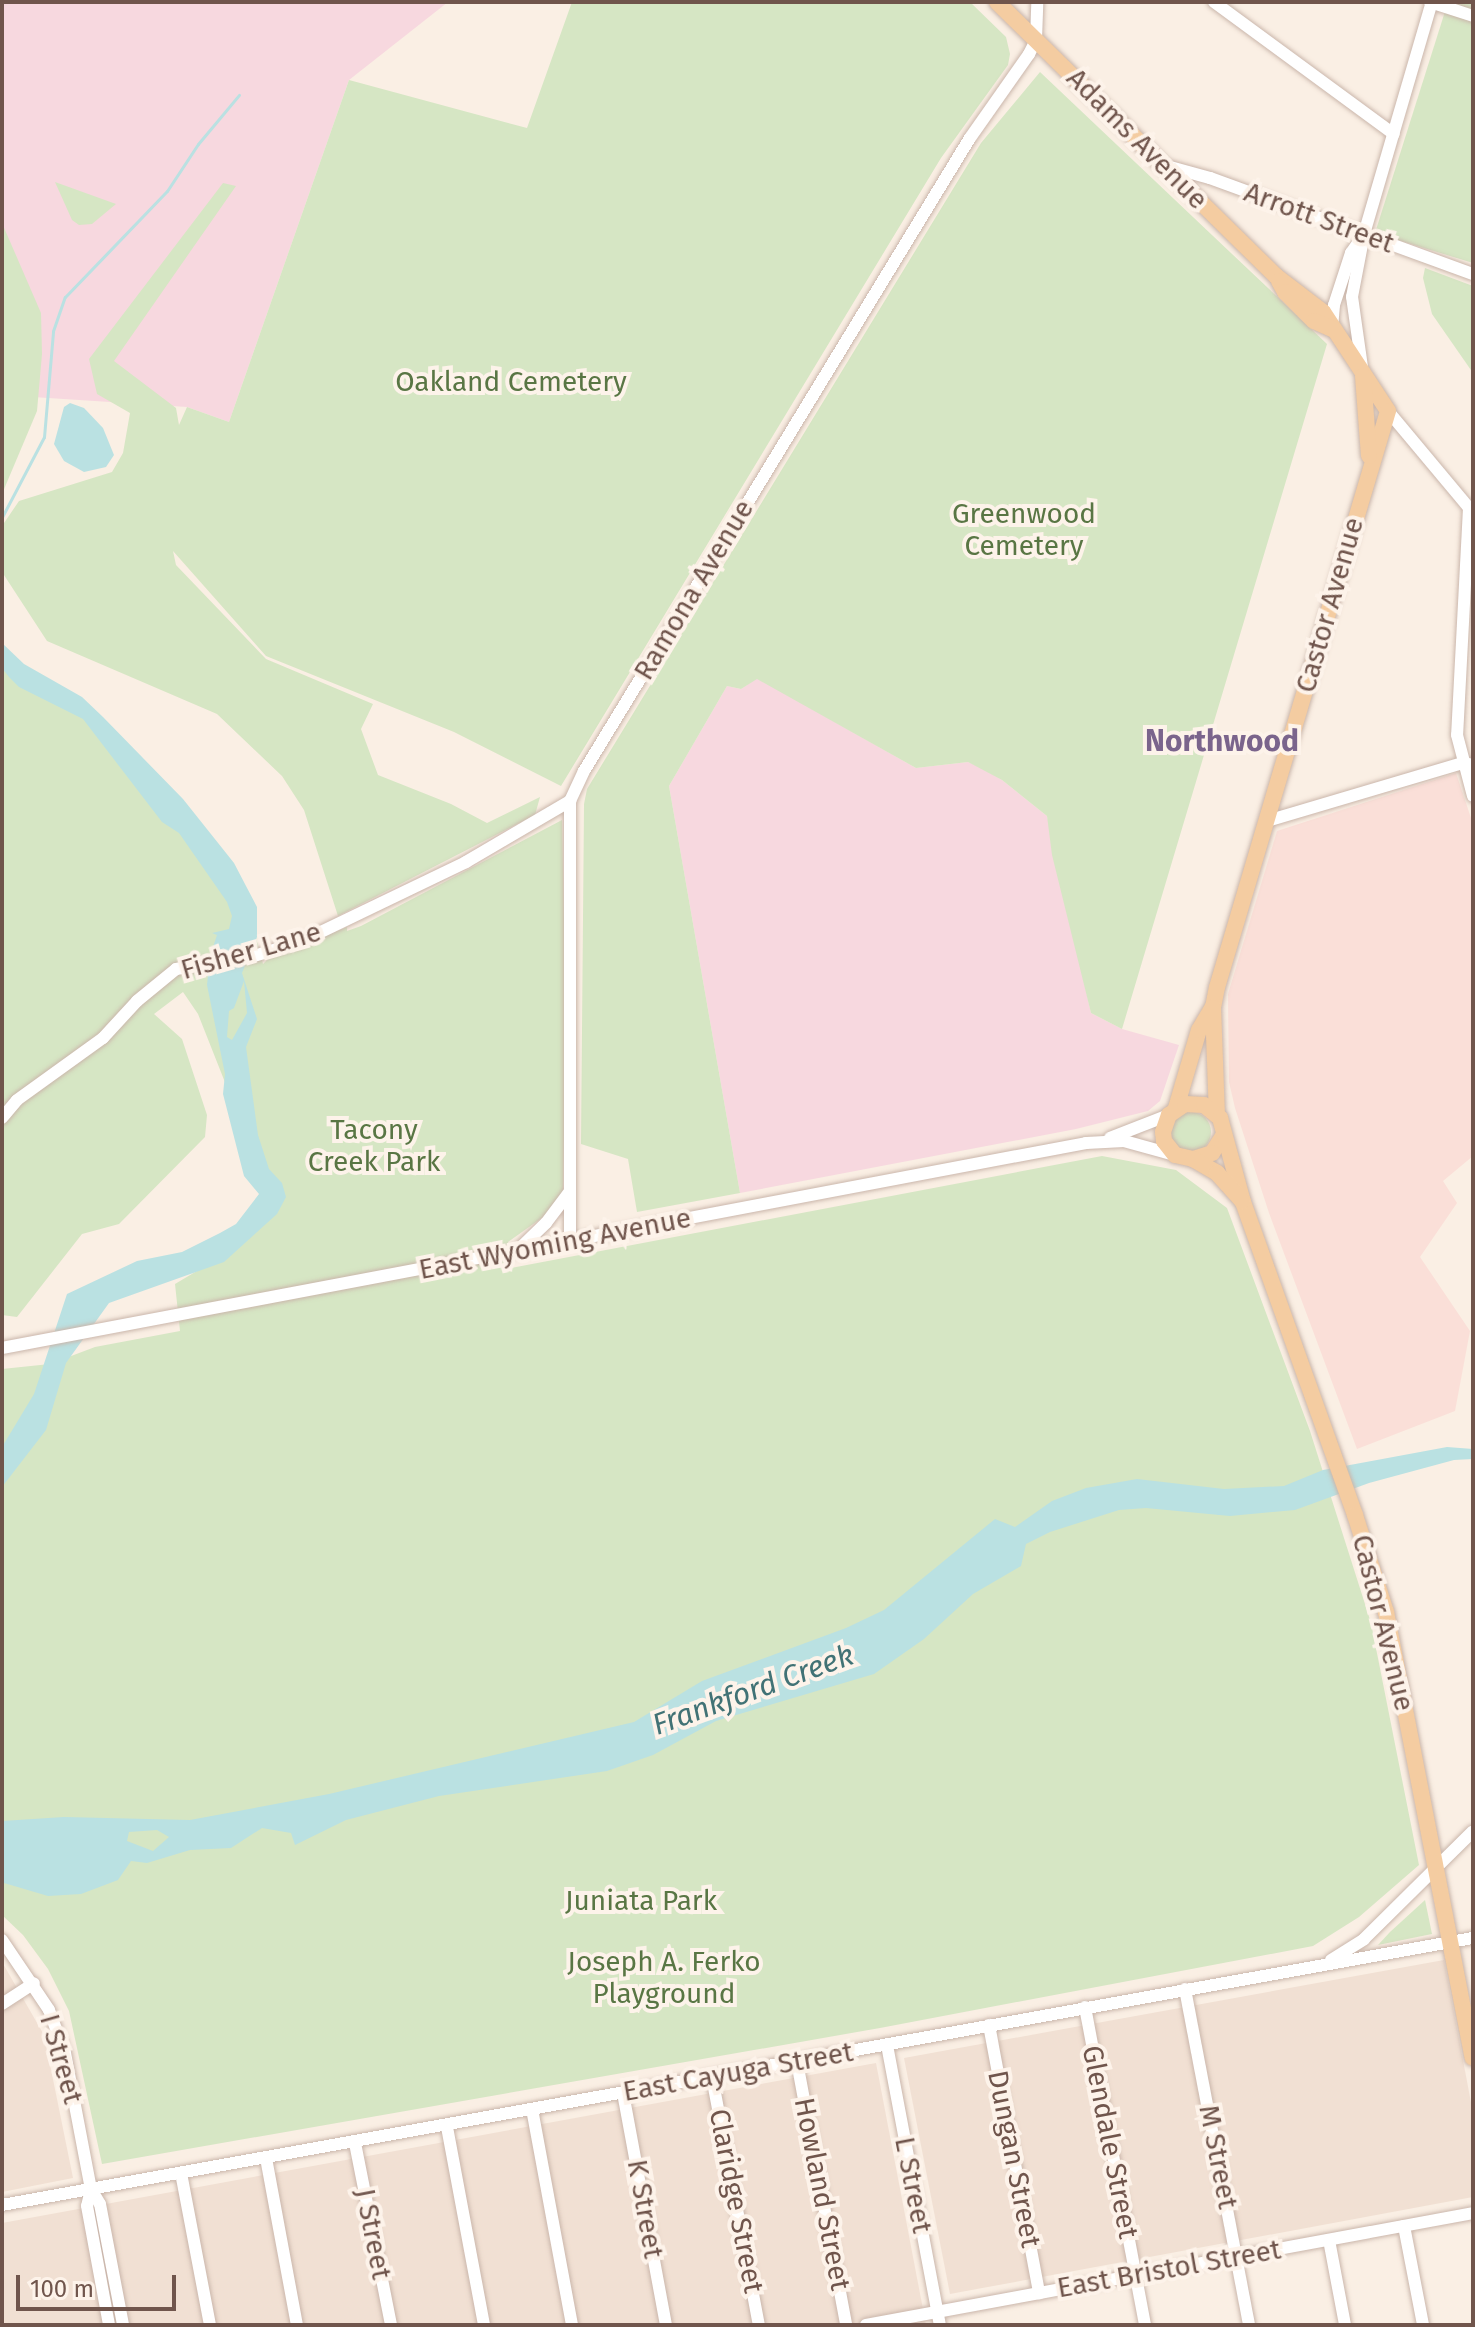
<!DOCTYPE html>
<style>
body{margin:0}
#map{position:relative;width:1475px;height:2327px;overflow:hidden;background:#faefe4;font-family:"Fira Sans",sans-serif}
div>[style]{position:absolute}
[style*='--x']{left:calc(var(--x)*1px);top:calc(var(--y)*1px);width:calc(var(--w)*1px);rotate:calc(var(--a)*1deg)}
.residential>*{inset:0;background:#f1e0d3}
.commercial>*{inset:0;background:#fadfd8}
.medical>*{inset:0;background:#f7d8df}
.green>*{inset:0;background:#d6e6c4}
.round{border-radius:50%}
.water>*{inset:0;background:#bae1e2}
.stream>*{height:3px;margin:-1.5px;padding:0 1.5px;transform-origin:1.5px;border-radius:1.5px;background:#bae1e2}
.roads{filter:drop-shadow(0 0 2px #cab6ab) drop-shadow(0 0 2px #cab6ab)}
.minor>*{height:12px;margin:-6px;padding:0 6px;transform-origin:6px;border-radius:6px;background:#fff}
.major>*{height:16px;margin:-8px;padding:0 8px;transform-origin:8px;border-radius:8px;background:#f4cca1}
span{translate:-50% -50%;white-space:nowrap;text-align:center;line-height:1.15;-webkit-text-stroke:8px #fdf3ea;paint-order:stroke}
.street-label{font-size:28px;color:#70554c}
.park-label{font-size:28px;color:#597644}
.neighbourhood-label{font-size:30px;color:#7a648c;font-weight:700}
.water-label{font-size:30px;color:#417275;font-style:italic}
.frame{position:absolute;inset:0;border:4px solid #70554c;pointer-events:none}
.scale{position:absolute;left:16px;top:2275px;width:160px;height:36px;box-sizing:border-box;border:4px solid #70554c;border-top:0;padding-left:10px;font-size:24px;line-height:28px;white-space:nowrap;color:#70554c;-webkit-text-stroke:6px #fdf3ea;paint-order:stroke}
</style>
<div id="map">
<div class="residential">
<i style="clip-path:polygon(1444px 1960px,1473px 2113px,1473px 2197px,950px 2294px,904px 2058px)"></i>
<i style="clip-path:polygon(2px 1962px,44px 2035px,73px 2178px,2px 2192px)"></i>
<i style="clip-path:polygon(876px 2063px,926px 2325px,2px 2325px,2px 2223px)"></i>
</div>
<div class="commercial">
<i style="clip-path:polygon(1456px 773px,1473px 824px,1473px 1156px,1443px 1181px,1457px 1203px,1420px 1257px,1470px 1331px,1455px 1411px,1357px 1449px,1269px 1213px,1235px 1108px,1229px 1082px,1228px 994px,1277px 831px)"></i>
</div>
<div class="medical">
<i style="clip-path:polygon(2px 2px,448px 2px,349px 80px,229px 422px,187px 407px,2px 395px)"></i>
<i style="clip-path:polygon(757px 678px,916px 768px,968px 762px,982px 768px,1002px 780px,1047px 816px,1091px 1013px,1122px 1029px,1179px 1045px,1160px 1101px,1148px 1111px,1076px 1129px,740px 1193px,669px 786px,727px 686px,741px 689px)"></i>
</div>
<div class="green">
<i style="clip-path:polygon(572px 2px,970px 2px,1006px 37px,1010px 54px,1008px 65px,941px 158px,561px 786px,454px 732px,266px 656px,173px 551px,176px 565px,266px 659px,373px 704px,361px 729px,378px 775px,451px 804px,487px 823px,540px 797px,535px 815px,338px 916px,304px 810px,282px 776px,217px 714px,47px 641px,2px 572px,2px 526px,19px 501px,112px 472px,123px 453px,130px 413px,97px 394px,89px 359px,223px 183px,236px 186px,114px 361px,176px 408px,179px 425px,187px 407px,229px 422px,349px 80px,527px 128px)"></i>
<i style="clip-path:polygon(1448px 2px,1473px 2px,1473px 263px,1375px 233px)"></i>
<i style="clip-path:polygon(1040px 72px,1327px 344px,1122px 1029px,1091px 1013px,1052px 855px,1047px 816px,1002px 780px,968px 762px,916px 768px,757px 679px,741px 689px,727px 686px,669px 786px,740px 1193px,637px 1212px,628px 1159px,581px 1144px,584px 804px,587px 789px,981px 143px)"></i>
<i style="clip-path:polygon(55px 182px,116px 204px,92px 224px,79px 225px,72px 220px)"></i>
<i style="clip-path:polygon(2px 223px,41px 313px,42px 354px,37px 411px,2px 494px)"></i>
<i style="clip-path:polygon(1425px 268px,1473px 286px,1473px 373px,1432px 314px,1423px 278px)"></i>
<i style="clip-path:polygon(2px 651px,8px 659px,79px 700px,249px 911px,263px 964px,269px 958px,347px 927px,347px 931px,361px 926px,562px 820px,566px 1019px,563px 1191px,550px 1212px,508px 1242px,511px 1268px,1102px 1156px,1176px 1170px,1227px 1208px,1310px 1431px,1371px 1623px,1419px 1865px,1359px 1917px,1313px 1946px,880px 2028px,102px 2164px,69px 2011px,48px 1969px,23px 1935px,2px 1915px,2px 1369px,50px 1364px,95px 1347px,180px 1331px,175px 1284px,212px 1262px,268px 1191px,198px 1014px,183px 992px,154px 1014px,182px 1039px,207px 1115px,205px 1137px,119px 1224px,82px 1234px,17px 1317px,2px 1315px)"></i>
<i class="round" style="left:1171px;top:1112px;width:40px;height:40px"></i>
<i style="clip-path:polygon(1425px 1900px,1432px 1934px,1378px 1945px,1390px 1932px)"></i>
</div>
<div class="water">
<i style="clip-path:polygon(70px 403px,84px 408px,103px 428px,114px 455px,106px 467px,84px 472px,64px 461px,54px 444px,64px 407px)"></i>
<i style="clip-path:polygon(evenodd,2px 643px,24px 664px,82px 697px,103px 717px,183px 799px,234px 863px,246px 886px,257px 907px,257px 937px,242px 973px,257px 1019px,246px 1047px,258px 1135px,269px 1169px,282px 1183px,286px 1197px,277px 1214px,224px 1262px,109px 1303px,66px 1363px,46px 1430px,2px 1487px,2px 1447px,34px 1394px,67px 1294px,137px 1261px,182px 1252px,220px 1233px,236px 1224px,259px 1194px,244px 1176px,223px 1094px,225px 1074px,207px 985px,210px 956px,217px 935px,212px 933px,229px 929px,232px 916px,227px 902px,179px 833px,162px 822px,83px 719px,19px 687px,9px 677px,2px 668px,2px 643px,244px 981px,247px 1013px,232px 1040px,227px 1037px,229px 1011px,234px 1008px,244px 981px)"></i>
<i style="clip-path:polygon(evenodd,1447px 1447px,1473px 1449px,1473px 1459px,1454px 1460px,1369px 1483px,1295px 1510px,1230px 1516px,1146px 1508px,1119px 1510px,1050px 1532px,1026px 1544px,1021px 1566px,973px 1594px,924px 1639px,874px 1674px,716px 1721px,653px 1755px,607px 1771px,439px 1796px,346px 1820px,295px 1845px,291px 1833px,262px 1828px,231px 1848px,190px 1850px,147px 1863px,131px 1861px,118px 1880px,81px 1894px,48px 1896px,4px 1883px,2px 1879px,2px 1821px,64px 1817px,190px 1820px,329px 1794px,634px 1722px,702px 1681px,846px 1628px,884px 1610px,995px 1519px,1015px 1527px,1052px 1501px,1086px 1488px,1137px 1479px,1224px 1489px,1284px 1486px,1323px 1470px,1447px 1447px,157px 1830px,169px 1837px,153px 1851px,127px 1841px,129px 1832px,157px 1830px)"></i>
</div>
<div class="stream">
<i style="--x:2;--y:517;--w:90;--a:-62.3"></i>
<i style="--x:44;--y:437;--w:106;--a:-85.1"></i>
<i style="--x:53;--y:331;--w:36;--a:-71"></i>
<i style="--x:65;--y:297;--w:147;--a:-46.1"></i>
<i style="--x:167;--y:191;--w:56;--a:-56.6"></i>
<i style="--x:198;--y:144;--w:64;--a:-50.1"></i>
</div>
<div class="roads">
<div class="minor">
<i style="--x:1214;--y:2;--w:223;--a:36.3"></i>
<i style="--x:1430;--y:2;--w:45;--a:18"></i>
<i style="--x:1163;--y:165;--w:49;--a:15.5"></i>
<i style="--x:1210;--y:178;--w:280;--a:20.1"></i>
<i style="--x:1332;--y:328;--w:23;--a:-85"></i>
<i style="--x:1334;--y:305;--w:55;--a:-71.9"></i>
<i style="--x:1351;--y:253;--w:19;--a:-55"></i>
<i style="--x:1362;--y:367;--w:71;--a:-98.1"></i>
<i style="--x:1352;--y:297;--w:64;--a:-79.2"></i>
<i style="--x:1364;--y:234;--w:242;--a:-73.7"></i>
<i style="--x:1388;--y:411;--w:126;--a:50.1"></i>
<i style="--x:1469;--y:508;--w:227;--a:93"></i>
<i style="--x:1457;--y:735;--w:63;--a:75.3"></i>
<i style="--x:1267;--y:821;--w:204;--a:-16.5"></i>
<i style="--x:1463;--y:763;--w:10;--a:11"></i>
<i style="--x:2;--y:1118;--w:23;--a:-50"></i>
<i style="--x:17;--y:1100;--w:106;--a:-35.8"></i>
<i style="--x:103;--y:1038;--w:50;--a:-47.4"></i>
<i style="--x:137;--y:1001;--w:50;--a:-39.4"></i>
<i style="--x:176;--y:969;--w:79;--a:-9.5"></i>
<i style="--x:254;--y:956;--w:48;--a:-16.9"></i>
<i style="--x:300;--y:942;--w:184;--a:-25.7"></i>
<i style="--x:466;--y:862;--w:121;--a:-30.4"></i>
<i style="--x:1110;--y:1138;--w:63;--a:-21.3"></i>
<i style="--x:570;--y:1241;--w:440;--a:-90"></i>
<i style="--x:570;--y:801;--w:33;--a:-65"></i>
<i style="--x:584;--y:771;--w:741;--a:-58.63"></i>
<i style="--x:970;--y:138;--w:103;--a:-54.9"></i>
<i style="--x:1029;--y:54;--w:16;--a:-63"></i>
<i style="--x:1036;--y:40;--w:38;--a:-88"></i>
<i style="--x:518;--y:1250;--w:39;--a:-44"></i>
<i style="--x:546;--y:1223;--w:39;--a:-53"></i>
<i style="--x:2;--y:1348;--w:1103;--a:-10.71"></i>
<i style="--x:1086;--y:1143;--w:38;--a:-3"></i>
<i style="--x:1124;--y:1141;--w:53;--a:15.4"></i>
<i style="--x:2;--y:1940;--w:84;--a:56.1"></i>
<i style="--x:49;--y:2010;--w:46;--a:69.6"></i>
<i style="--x:65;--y:2053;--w:138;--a:79.2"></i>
<i style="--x:91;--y:2189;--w:17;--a:59"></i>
<i style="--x:100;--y:2204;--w:123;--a:79.2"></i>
<i style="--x:1331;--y:1960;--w:39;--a:-32"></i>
<i style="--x:1364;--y:1939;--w:153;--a:-44.7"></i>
<i style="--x:1185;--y:1989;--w:342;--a:79.2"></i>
<i style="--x:2;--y:2004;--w:38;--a:-33"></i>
<i style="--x:1085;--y:2007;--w:324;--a:79.3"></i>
<i style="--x:989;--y:2025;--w:273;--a:79.4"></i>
<i style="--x:887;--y:2045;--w:285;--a:79.3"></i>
<i style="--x:797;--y:2062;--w:268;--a:79.4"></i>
<i style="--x:712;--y:2077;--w:252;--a:79.3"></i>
<i style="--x:623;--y:2093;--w:236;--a:79.5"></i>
<i style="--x:532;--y:2109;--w:220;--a:79.5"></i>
<i style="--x:447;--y:2127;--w:201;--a:79.4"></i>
<i style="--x:355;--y:2143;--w:186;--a:78.8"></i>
<i style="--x:266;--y:2158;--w:170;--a:79.5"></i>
<i style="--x:181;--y:2173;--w:155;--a:79.2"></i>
<i style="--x:91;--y:2189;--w:17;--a:103"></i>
<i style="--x:87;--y:2206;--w:121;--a:79.5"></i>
<i style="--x:2;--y:2205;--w:1495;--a:-10.29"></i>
<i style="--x:1404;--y:2226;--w:101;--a:79.1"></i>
<i style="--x:1329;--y:2240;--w:86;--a:79.3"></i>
<i style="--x:866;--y:2325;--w:617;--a:-10.45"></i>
</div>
<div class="major">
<i style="--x:997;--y:2;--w:391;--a:44.5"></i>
<i style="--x:1276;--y:276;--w:59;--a:37.5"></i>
<i style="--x:1323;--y:312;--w:118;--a:56.7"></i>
<i style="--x:1388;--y:411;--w:601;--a:106.53"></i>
<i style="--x:1217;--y:987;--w:20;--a:101"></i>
<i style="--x:1213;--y:1007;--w:108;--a:87.9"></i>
<i style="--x:1279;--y:281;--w:13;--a:61"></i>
<i style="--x:1285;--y:292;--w:41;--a:45"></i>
<i style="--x:1314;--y:321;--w:20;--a:24"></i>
<i style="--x:1363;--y:376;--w:80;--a:85.7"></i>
<i style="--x:1176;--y:1108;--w:81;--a:-73.6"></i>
<i style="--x:1199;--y:1030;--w:26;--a:-59"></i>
<i style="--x:1223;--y:1136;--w:20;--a:123"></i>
<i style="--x:1212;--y:1153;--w:20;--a:162"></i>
<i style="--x:1193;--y:1159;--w:18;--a:-167"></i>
<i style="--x:1175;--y:1155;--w:18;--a:-128"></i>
<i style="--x:1164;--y:1141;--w:9;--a:-96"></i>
<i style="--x:1163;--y:1132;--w:18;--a:-71"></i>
<i style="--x:1169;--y:1115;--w:19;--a:-35"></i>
<i style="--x:1185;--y:1104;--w:19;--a:3"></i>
<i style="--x:1204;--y:1105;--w:21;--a:39"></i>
<i style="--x:1220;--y:1118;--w:87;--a:74.7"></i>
<i style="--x:1243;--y:1202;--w:332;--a:70.3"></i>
<i style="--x:1355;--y:1515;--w:102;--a:72.3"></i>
<i style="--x:1386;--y:1612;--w:454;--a:79"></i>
<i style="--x:1193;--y:1159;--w:28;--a:30"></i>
<i style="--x:1217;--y:1173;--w:38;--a:48"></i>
</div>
</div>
<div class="street-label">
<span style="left:1137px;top:139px;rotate:45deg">Adams Avenue</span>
<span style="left:1319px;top:218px;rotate:20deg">Arrott Street</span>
<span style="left:694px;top:590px;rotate:-59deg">Ramona Avenue</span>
<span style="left:1330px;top:605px;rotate:-74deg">Castor Avenue</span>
<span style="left:251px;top:951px;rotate:-16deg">Fisher Lane</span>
<span style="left:555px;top:1244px;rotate:-11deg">East Wyoming Avenue</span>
<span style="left:1383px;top:1623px;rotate:76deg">Castor Avenue</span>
<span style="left:61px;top:2059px;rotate:74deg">I Street</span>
<span style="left:738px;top:2072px;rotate:-10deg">East Cayuga Street</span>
<span style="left:1110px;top:2142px;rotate:79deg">Glendale Street</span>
<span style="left:1218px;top:2157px;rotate:79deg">M Street</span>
<span style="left:1014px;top:2159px;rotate:79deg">Dungan Street</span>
<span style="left:913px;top:2185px;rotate:79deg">L Street</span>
<span style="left:822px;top:2194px;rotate:79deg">Howland Street</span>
<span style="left:736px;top:2201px;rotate:79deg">Claridge Street</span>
<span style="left:645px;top:2209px;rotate:80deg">K Street</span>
<span style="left:373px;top:2234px;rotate:79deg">J Street</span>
<span style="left:1169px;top:2269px;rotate:-10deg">East Bristol Street</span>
</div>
<div class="park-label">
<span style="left:511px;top:382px">Oakland Cemetery</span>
<span style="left:1024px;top:530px">Greenwood<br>Cemetery</span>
<span style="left:374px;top:1146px">Tacony<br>Creek Park</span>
<span style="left:641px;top:1901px">Juniata Park</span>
<span style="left:664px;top:1978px">Joseph A. Ferko<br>Playground</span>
</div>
<div class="neighbourhood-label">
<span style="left:1222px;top:741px">Northwood</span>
</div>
<div class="water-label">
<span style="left:753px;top:1690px;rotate:-20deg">Frankford Creek</span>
</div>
<div class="frame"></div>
<div class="scale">100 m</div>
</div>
